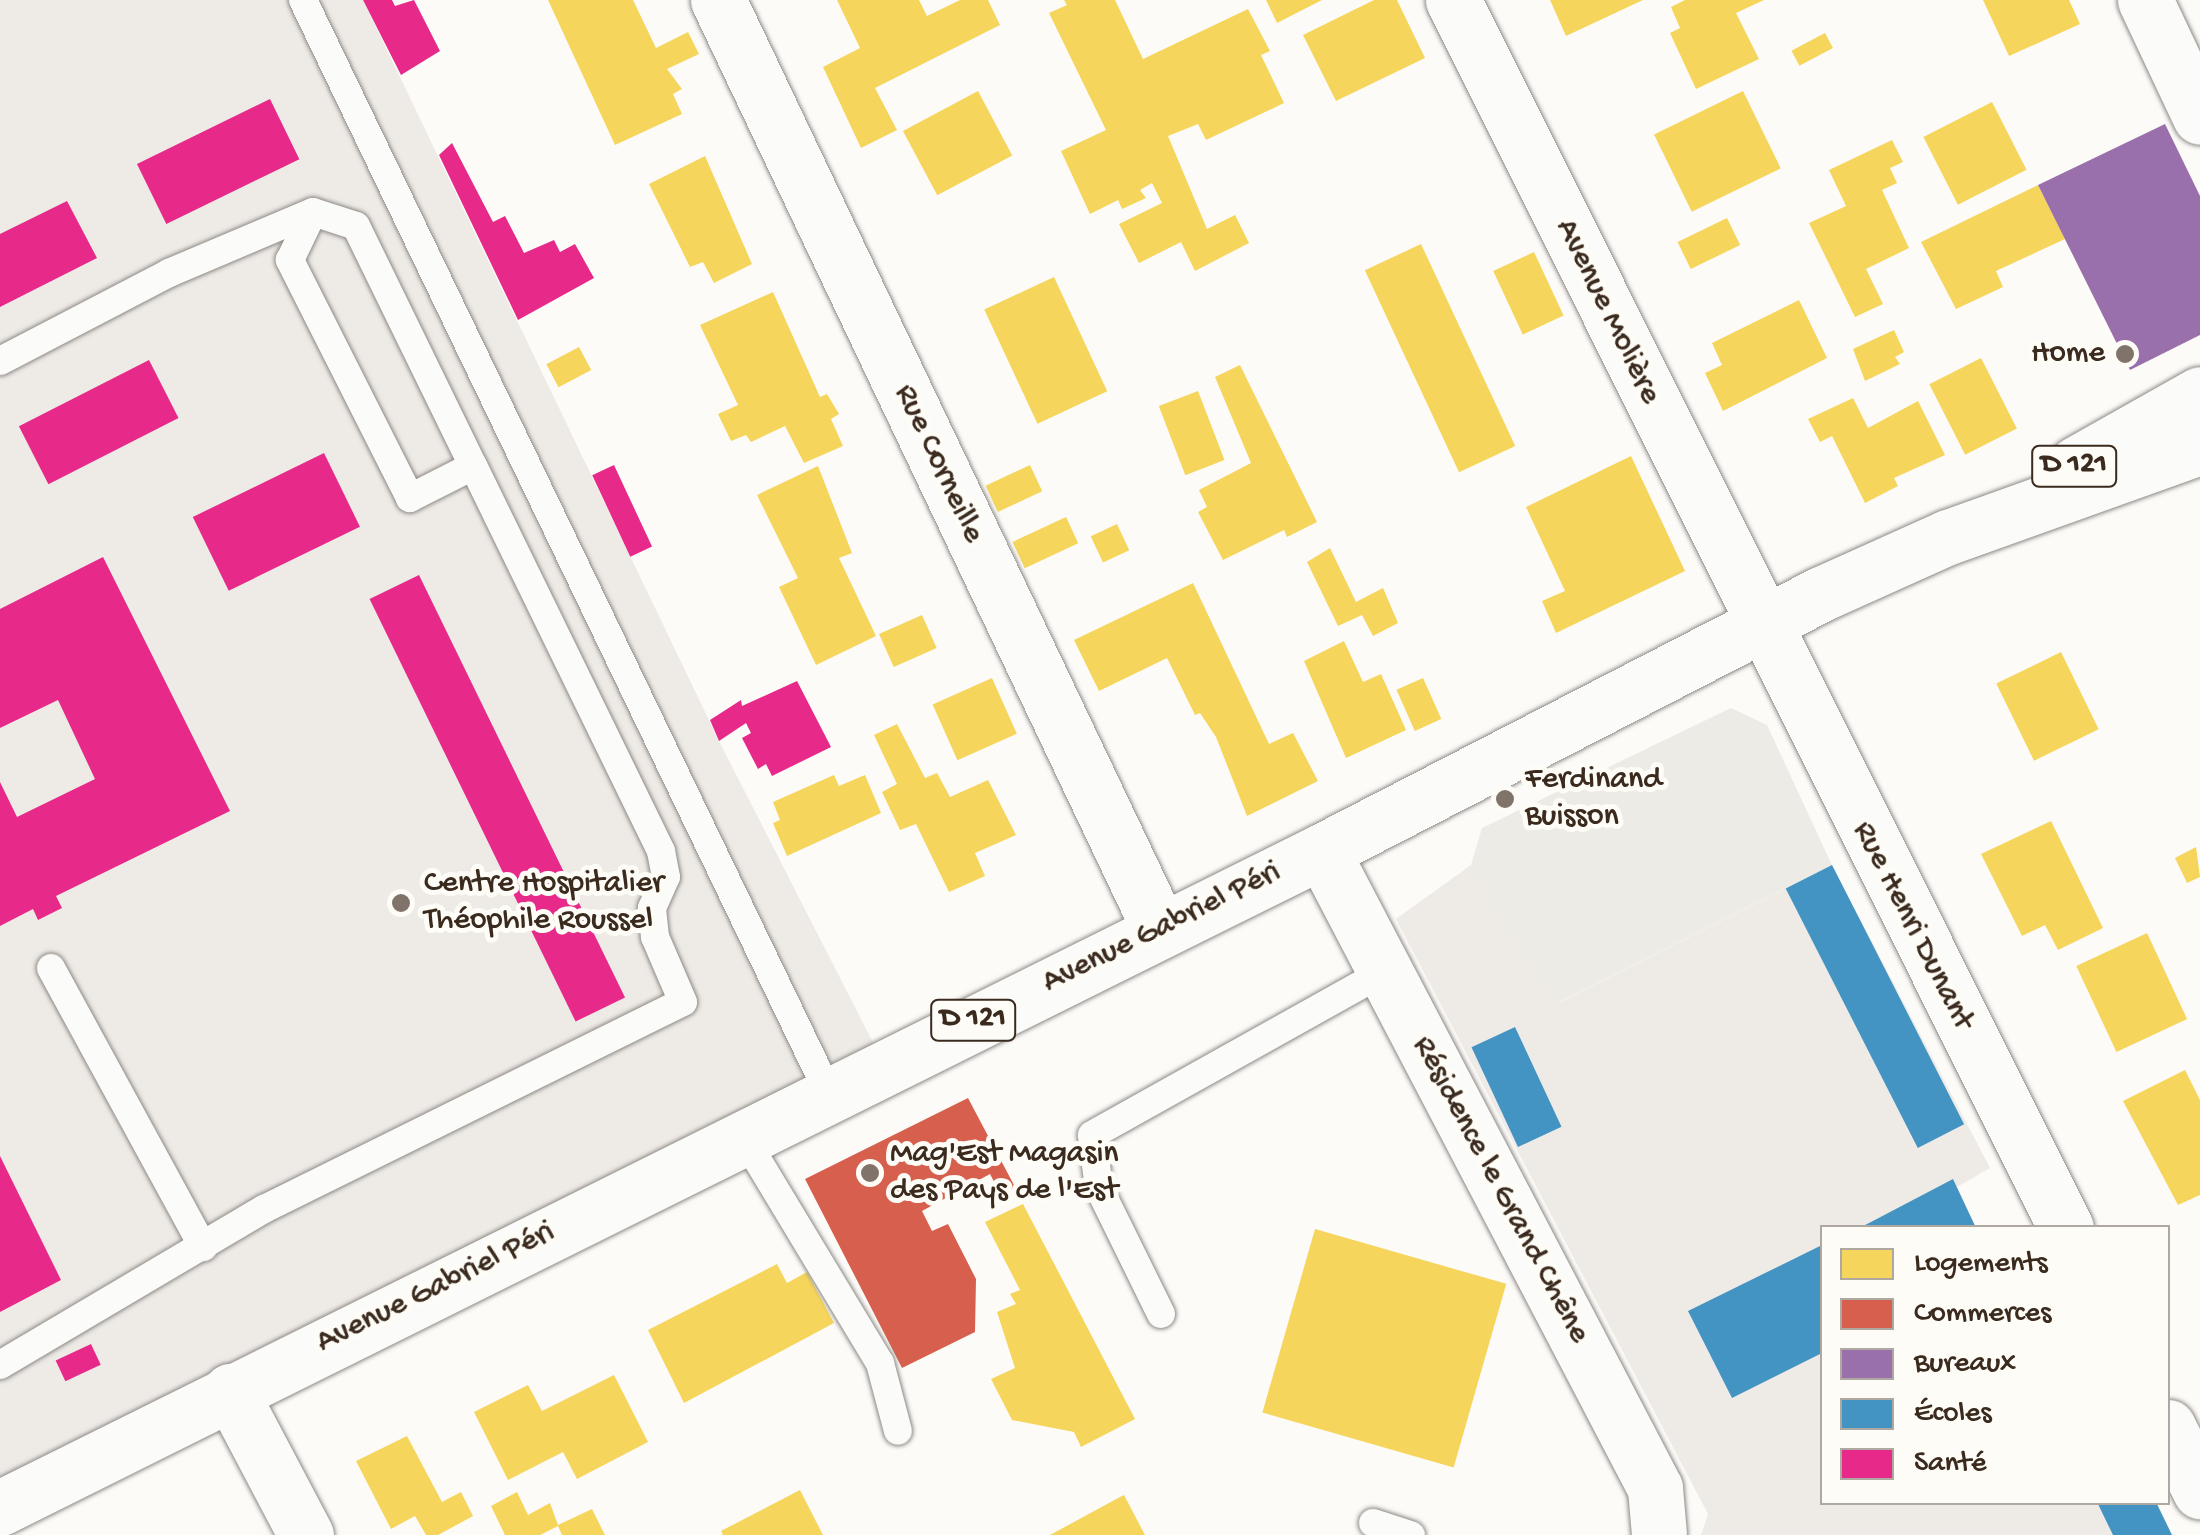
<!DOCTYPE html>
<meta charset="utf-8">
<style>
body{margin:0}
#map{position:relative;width:2200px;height:1535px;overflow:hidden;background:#fcfbf8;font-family:"Gochi Hand",sans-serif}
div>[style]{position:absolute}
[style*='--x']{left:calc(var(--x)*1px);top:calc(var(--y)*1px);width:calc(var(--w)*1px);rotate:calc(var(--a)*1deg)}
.built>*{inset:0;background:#eeebe7}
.green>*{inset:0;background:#edebe6}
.homes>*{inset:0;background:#f6d55c;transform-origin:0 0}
.shops>*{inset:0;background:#d6604d}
.offices>*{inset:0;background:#9970ab}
.schools>*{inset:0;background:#4393c3;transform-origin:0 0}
.health>*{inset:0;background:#e7298a;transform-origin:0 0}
.roads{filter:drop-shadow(0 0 2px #8d8985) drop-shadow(0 0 2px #8d8985)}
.service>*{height:28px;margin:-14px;padding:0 14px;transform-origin:14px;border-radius:14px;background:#fbfbf9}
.minor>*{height:55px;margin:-27.5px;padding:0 27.5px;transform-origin:27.5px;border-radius:27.5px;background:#fbfbf9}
.primary>*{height:55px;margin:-27.5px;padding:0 27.5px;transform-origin:27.5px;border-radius:27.5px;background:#fbfbf9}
.dots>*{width:28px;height:28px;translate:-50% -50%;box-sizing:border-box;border:5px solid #fdfcf7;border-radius:50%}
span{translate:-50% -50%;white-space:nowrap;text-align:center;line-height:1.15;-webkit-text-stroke:10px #fdfcf7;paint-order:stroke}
.shield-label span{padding:2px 8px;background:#fdfcf7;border:2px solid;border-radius:8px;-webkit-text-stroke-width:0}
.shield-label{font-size:30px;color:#3b2a1e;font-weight:700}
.street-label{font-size:32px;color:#3b2a1e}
.poi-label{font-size:32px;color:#3b2a1e}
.right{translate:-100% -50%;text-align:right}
.left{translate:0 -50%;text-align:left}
.legend{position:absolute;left:1820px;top:1225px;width:350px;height:280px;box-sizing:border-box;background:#fdfcf7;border:2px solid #afa8a0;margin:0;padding:12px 18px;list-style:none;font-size:30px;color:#3b2a1e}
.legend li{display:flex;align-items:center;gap:20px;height:50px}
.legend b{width:50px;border:2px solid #afa8a0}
</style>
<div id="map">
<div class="built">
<i style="clip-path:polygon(0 0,363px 0,719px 741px,884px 1064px,0 1508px)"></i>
<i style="clip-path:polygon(1471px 865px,1558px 1003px,1832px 865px,1990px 1168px,1957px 1187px,1976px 1227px,1822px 1228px,1822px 1502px,2156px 1503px,2172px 1535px,1701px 1535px,1708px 1514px,1396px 919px)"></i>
</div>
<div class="green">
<i style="clip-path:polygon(1731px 708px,1767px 725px,1832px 865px,1557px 1003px,1471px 865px,1482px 828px)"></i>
</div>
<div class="homes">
<i style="clip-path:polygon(548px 0,633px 0,656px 48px,688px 32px,699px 54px,667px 69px,682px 89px,673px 94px,682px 114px,615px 145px)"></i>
<i style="clip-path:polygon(837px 0,919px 0,927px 16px,960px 0,988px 0,1000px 25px,875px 88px,897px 130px,861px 148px,823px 67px,860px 48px)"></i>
<i style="clip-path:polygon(1064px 0,1115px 0,1143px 59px,1248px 9px,1270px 51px,1261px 55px,1284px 103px,1206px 140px,1198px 124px,1168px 136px,1207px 229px,1235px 215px,1249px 243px,1195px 271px,1181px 242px,1139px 263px,1119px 224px,1162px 203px,1152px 183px,1140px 190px,1146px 198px,1122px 209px,1118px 200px,1090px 214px,1061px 151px,1106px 130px,1049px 13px,1067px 5px)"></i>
<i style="clip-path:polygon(1266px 0,1322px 0,1277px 23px)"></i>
<i style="clip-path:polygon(1374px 0,1397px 0,1425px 58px,1336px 101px,1303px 35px)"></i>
<i style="clip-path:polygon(1550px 0,1643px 0,1566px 36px)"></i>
<i style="clip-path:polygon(1685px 0,1764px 0,1736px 13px,1759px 59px,1696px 89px,1670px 33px,1680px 28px,1671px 7px)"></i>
<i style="clip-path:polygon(1983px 0,2069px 0,2080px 24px,2009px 56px)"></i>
<i style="left:1825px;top:33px;width:17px;height:38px;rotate:62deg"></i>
<i style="left:978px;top:91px;width:73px;height:85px;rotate:62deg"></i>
<i style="left:1743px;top:91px;width:86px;height:99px;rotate:64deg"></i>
<i style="left:1992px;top:102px;width:76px;height:77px;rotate:63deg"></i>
<i style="clip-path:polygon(1892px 140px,1903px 162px,1890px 168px,1897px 183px,1882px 190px,1909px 248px,1866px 269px,1883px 304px,1855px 317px,1809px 223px,1846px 206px,1829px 170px)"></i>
<i style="clip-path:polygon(705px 156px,752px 264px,714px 283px,703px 262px,690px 267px,649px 184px)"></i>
<i style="clip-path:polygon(2038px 185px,2065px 239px,1996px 271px,2003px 287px,1956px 309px,1921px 242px)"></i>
<i style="left:1727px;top:218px;width:30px;height:55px;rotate:64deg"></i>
<i style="left:1421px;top:244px;width:223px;height:62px;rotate:65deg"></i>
<i style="left:1534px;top:252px;width:70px;height:45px;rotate:65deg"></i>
<i style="left:1054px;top:277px;width:126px;height:77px;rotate:65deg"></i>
<i style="clip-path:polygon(773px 292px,820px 397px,827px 394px,839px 414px,831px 419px,843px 446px,804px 463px,785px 426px,751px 442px,746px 435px,731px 441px,718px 414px,738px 405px,700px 325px)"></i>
<i style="clip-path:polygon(1799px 300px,1827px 358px,1723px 411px,1705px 373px,1722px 365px,1712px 343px)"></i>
<i style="clip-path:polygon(1894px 330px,1904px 352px,1895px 357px,1900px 364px,1865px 381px,1853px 349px)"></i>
<i style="left:579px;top:347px;width:26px;height:37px;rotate:62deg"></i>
<i style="left:1981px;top:358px;width:79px;height:58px;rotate:63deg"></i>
<i style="clip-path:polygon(1240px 365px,1317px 522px,1287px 537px,1284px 530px,1223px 560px,1198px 512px,1207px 507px,1199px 490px,1251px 463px,1215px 377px)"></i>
<i style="left:1198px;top:391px;width:74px;height:42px;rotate:69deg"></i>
<i style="clip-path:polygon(1853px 398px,1868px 428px,1918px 401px,1945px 455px,1894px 478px,1898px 486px,1865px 503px,1832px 436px,1820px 442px,1808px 419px)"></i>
<i style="clip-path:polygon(1631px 456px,1685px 571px,1556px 633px,1542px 601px,1565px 591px,1526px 507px)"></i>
<i style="left:1030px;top:465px;width:29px;height:49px;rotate:65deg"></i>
<i style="clip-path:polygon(818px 466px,852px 553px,839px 558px,876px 636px,816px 665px,779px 587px,798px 578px,757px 495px)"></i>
<i style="left:1066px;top:517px;width:29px;height:59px;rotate:65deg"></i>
<i style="left:1117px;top:524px;width:29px;height:29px;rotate:65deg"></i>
<i style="clip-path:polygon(1330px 548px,1356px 602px,1383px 588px,1398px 623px,1373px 636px,1362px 615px,1338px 626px,1307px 562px)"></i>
<i style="clip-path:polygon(1193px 583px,1269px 744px,1293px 733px,1318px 781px,1247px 816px,1216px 737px,1200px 713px,1195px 715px,1167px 658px,1099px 691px,1074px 640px)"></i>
<i style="left:922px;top:615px;width:36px;height:47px;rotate:66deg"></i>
<i style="clip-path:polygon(1344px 641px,1363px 682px,1381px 674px,1406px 730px,1346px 758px,1304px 661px)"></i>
<i style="left:2061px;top:652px;width:86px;height:72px;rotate:64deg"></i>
<i style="left:992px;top:678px;width:61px;height:65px;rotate:66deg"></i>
<i style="left:1423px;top:678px;width:45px;height:29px;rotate:66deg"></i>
<i style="clip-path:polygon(897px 724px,925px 778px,937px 773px,950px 797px,988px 780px,1016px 835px,975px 853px,985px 876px,949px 892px,916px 824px,900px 830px,882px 792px,897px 784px,874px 735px)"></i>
<i style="clip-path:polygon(834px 775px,839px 786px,865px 775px,881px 813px,787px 856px,773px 823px,780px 820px,773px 802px)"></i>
<i style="clip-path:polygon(2051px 821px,2103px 928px,2058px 950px,2045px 925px,2022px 936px,1981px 854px)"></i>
<i style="clip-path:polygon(2196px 847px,2200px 877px,2187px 883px,2175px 858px)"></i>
<i style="left:2147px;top:933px;width:95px;height:78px;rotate:65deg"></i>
<i style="clip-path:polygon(2185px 1070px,2200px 1100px,2200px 1195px,2178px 1205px,2123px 1101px)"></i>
<i style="clip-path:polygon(1023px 1204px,1135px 1419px,1081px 1447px,1074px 1432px,1012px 1420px,991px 1379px,1015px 1368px,997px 1312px,1016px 1304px,1010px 1294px,1020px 1290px,985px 1222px)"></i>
<i style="left:1315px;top:1229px;width:199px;height:191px;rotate:16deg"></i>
<i style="clip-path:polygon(777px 1264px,787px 1283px,807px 1272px,834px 1323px,684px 1403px,648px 1330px)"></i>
<i style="clip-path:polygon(614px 1375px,648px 1442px,577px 1479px,563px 1452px,508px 1480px,474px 1412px,528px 1385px,542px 1411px)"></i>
<i style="clip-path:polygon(407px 1436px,442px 1502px,461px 1492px,473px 1516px,438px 1535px,426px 1535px,415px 1516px,391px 1529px,356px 1461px)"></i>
<i style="clip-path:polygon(800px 1490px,823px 1535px,723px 1535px,721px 1531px)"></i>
<i style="clip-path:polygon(517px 1492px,528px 1515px,550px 1503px,558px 1525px,592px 1509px,605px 1535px,562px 1535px,558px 1526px,540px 1535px,505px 1535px,491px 1506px)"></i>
<i style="clip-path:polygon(1124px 1495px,1145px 1535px,1050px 1535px,1120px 1497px)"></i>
</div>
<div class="shops">
<i style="clip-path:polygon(968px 1098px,1015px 1187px,1001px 1195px,990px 1174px,922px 1211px,932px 1231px,948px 1224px,976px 1279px,975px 1332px,902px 1368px,805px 1179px)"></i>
</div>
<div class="offices">
<i style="clip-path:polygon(2165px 124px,2200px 196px,2200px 335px,2130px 370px,2038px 185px)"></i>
</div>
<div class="schools">
<i style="left:1832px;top:865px;width:291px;height:52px;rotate:63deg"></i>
<i style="left:1515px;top:1027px;width:110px;height:48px;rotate:65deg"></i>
<i style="clip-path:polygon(1953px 1179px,1976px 1228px,1859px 1228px,1871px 1222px)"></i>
<i style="clip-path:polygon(1822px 1245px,1822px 1353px,1732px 1398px,1688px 1311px)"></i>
<i style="clip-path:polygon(2097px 1502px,2156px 1502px,2172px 1535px,2113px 1535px)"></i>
</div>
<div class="health">
<i style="clip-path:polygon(363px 0,392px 0,395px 6px,414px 0,440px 51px,401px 75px)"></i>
<i style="left:270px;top:99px;width:67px;height:148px;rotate:64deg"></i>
<i style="clip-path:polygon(452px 143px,493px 222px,505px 216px,524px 253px,554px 240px,560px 252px,575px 244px,594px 278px,518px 320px,439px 155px)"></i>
<i style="clip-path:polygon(67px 201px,97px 258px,0 307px,0 234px)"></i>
<i style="left:149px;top:360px;width:65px;height:146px;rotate:63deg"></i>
<i style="left:324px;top:453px;width:82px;height:146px;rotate:64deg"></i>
<i style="left:614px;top:465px;width:90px;height:24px;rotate:65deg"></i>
<i style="clip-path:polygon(103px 557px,230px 811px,56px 896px,62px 908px,38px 920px,33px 909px,0 926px,0 782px,17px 817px,95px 779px,58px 700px,0 728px,0 609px)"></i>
<i style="left:419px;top:575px;width:470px;height:55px;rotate:64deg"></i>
<i style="clip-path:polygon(797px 681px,831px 747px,772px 776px,766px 764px,758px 769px,742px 738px,751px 733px,746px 723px,719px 741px,710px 720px,741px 700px,742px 706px)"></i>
<i style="clip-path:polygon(0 1156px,61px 1280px,0 1312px)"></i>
<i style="left:91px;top:1344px;width:23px;height:39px;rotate:65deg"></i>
</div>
<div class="roads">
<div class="service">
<i style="--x:303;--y:0;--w:1212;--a:64.32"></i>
<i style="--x:0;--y:361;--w:191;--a:-27.5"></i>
<i style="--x:169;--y:273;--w:156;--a:-23"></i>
<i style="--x:313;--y:212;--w:45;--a:18"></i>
<i style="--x:356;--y:226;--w:267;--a:64"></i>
<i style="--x:473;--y:466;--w:71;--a:153.1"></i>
<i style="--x:410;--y:498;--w:267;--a:-116.8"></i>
<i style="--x:290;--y:260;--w:53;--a:-64.4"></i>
<i style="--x:51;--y:968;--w:318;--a:61.4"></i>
<i style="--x:743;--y:1136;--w:265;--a:58.9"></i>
<i style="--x:880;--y:1363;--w:70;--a:75.2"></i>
<i style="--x:1161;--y:1314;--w:140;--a:-116.2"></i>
<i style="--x:1099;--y:1188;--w:53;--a:-97.5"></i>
<i style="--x:1092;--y:1135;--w:336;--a:-29.2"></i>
<i style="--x:0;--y:1365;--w:307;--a:-30.6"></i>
<i style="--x:264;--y:1209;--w:467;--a:-26.3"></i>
<i style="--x:683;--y:1002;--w:71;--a:-113.3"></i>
<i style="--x:655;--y:937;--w:29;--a:-96"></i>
<i style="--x:652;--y:908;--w:34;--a:-66"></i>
<i style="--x:666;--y:877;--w:26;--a:-101"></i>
<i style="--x:661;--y:851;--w:428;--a:-116"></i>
<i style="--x:1373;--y:1523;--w:40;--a:18"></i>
</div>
<div class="minor">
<i style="--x:718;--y:0;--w:1027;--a:64.58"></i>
<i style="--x:1453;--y:0;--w:1372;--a:63.47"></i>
<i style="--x:2145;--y:0;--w:129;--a:64.8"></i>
<i style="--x:1322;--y:851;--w:719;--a:62.4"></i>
<i style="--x:1655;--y:1488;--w:47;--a:85.1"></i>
<i style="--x:230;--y:1391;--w:163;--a:62.2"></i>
<i style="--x:2168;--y:1427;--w:72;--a:63.4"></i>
</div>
<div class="primary">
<i style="--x:2076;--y:464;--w:142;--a:-29.4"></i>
<i style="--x:0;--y:1508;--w:1476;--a:-26.43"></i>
<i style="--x:1322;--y:851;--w:561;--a:-27.25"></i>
<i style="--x:1821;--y:594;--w:139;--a:-24.2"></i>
<i style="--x:1948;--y:537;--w:268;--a:-19.7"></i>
</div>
</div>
<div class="dots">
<i style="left:2125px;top:354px;background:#7f736a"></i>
<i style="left:1505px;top:799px;background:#7f736a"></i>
<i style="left:401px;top:903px;background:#7f736a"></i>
<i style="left:870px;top:1173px;background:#7f736a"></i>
</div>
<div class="shield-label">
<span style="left:2074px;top:466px">D 121</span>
<span style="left:973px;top:1020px">D 121</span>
</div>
<div class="street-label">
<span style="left:1607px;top:312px;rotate:64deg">Avenue Molière</span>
<span style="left:938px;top:464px;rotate:65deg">Rue Corneille</span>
<span style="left:1912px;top:926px;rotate:63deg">Rue Henri Dunant</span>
<span style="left:1162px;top:928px;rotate:-26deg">Avenue Gabriel Péri</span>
<span style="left:1500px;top:1190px;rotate:62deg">Résidence le Grand Chêne</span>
<span style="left:436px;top:1288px;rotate:-26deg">Avenue Gabriel Péri</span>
</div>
<div class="poi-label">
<span class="right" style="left:2105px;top:354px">Home</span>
<span class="left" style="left:1525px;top:799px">Ferdinand<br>Buisson</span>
<span class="left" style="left:424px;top:903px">Centre Hospitalier<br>Théophile Roussel</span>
<span class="left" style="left:890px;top:1173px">Mag'Est Magasin<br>des Pays de l'Est</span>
</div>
<ul class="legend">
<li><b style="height:28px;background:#f6d55c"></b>Logements</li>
<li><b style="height:28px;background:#d6604d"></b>Commerces</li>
<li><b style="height:28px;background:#9970ab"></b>Bureaux</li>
<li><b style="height:28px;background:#4393c3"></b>Écoles</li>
<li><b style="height:28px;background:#e7298a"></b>Santé</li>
</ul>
</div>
